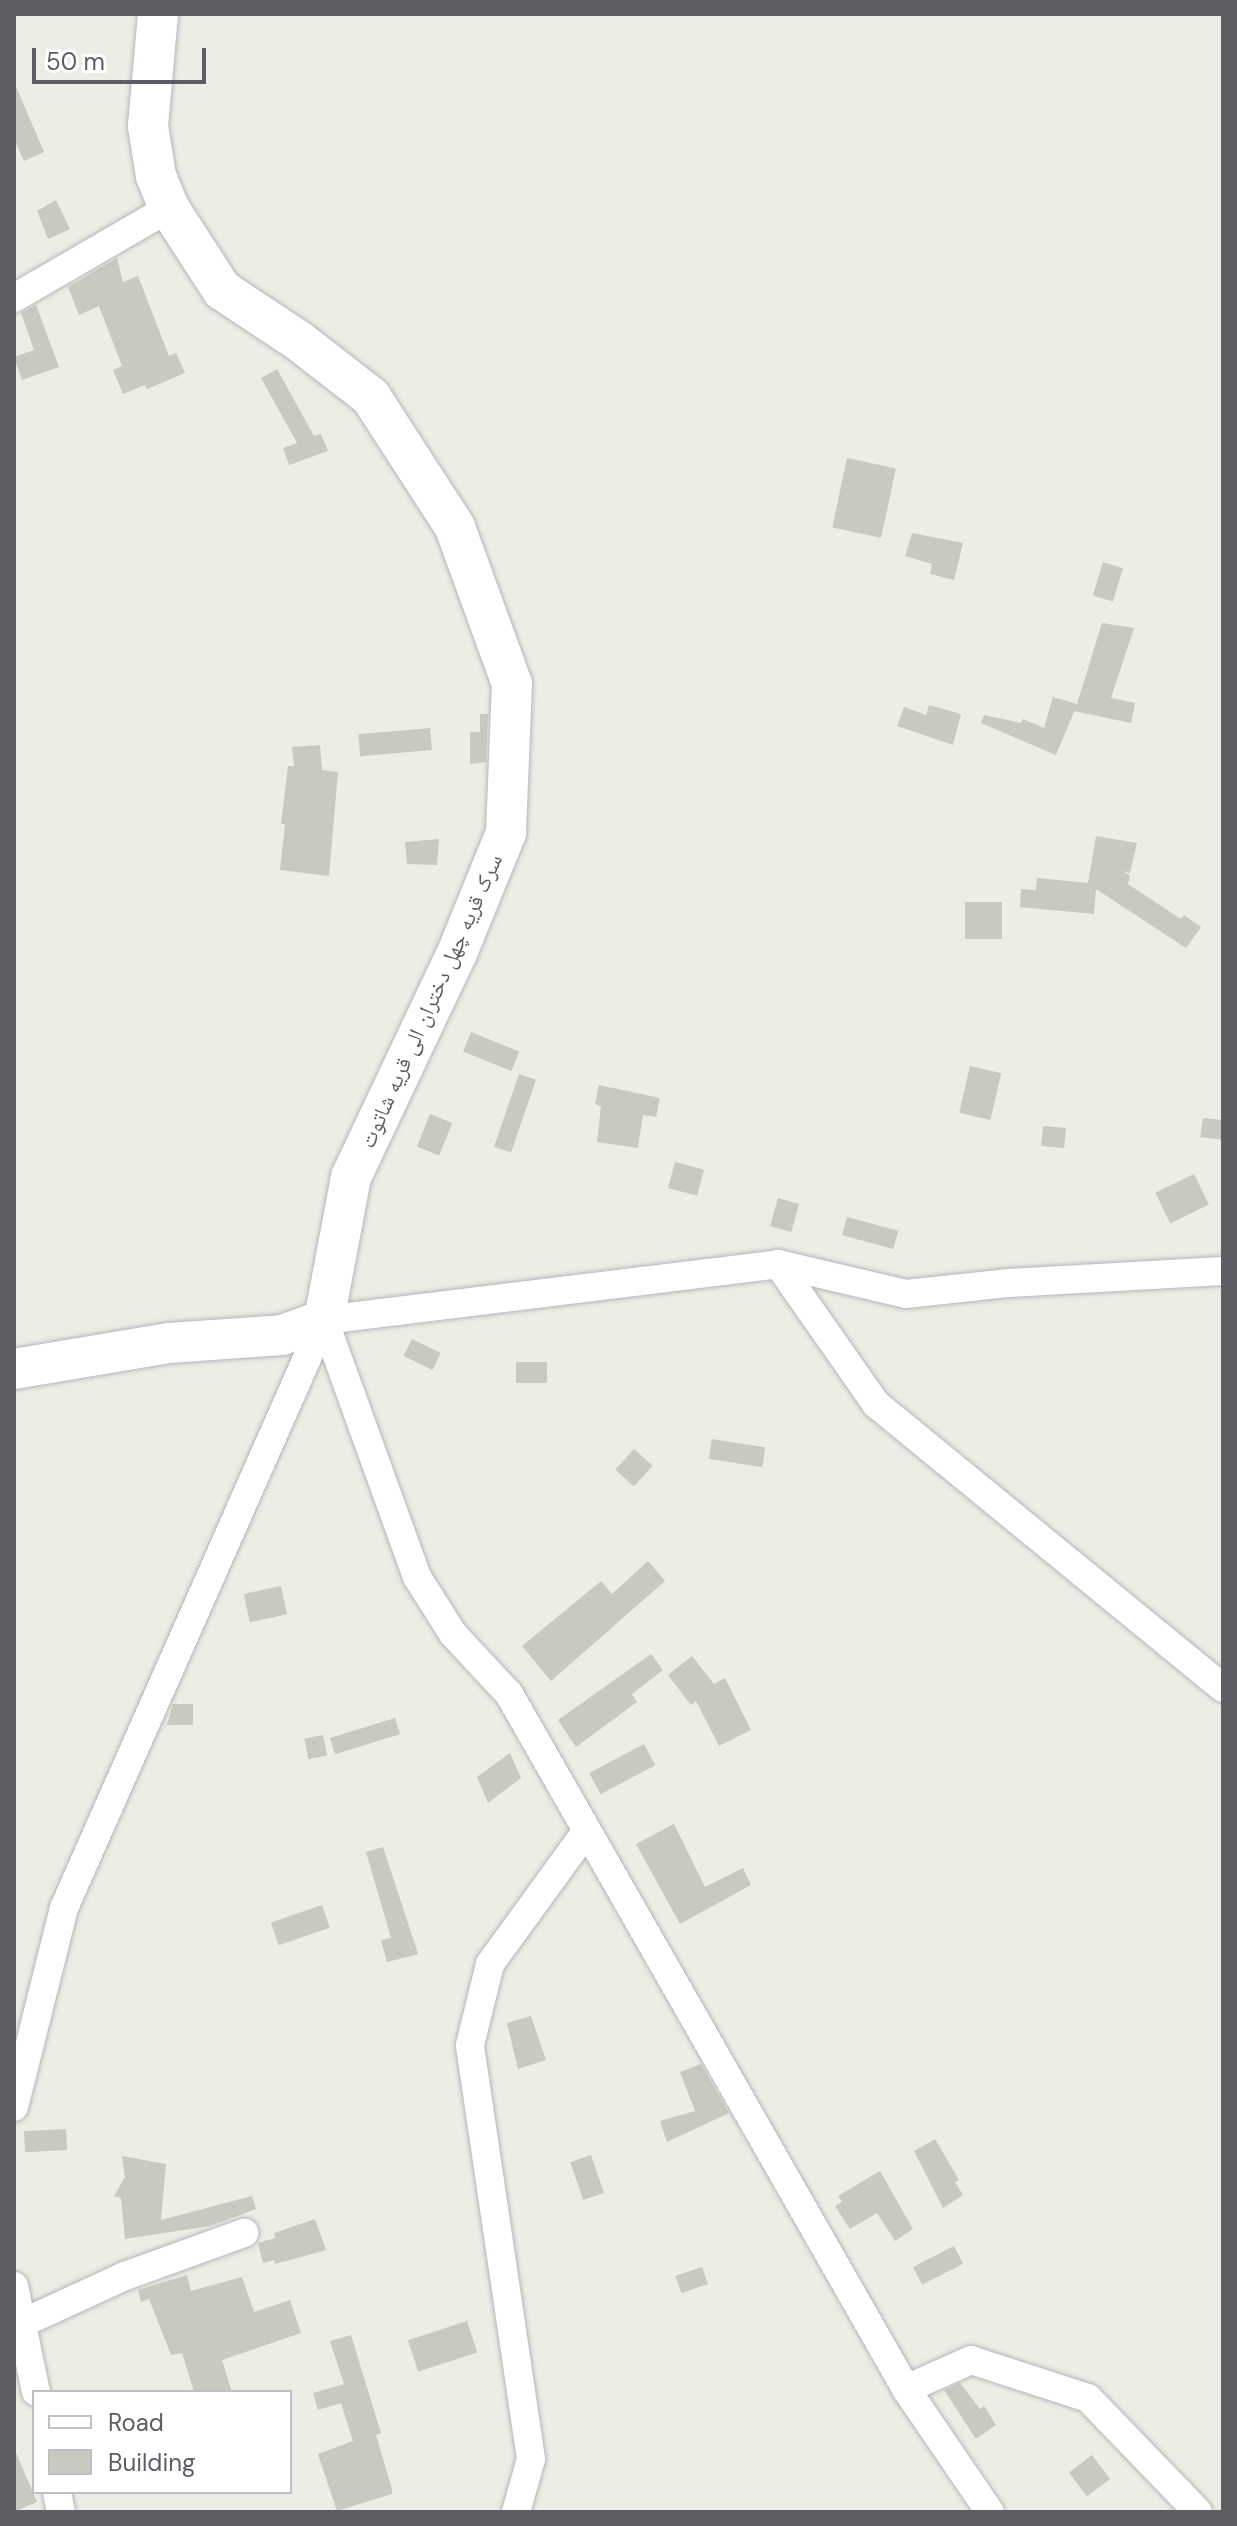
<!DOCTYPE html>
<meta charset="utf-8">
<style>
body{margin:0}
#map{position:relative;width:1237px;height:2526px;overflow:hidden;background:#edede5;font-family:"DM Sans","Noto Naskh Arabic",sans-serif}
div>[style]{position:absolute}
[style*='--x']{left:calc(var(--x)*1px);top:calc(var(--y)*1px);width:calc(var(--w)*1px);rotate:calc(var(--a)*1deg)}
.building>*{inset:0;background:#c9c8c1;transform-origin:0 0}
.roads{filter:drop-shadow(0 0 2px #b5b6ba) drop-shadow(0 0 2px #b5b6ba)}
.street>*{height:28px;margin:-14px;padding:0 14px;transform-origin:14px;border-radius:14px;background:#fff}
.secondary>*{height:40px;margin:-20px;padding:0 20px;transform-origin:20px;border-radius:20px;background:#fff}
span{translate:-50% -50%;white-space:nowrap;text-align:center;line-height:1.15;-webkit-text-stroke:6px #fff;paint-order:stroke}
.street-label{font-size:22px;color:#5d5e64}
.frame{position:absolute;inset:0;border:16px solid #5d5e64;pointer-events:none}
.legend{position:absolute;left:32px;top:2390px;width:260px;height:104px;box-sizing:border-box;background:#fff;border:2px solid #bebfc1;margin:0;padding:10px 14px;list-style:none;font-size:24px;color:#5d5e64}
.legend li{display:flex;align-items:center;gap:16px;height:40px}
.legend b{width:40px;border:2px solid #bebfc1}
.scale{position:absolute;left:32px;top:48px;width:174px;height:36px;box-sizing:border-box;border:4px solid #5d5e64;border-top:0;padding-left:10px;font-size:24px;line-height:28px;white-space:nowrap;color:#5d5e64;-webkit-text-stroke:6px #fff;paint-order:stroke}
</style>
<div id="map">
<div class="building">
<i style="clip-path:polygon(14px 82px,44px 152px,24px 161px,14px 139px)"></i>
<i style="clip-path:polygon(56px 200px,70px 229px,48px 239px,37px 211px)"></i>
<i style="clip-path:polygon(117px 258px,123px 282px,138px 276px,169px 356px,176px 353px,185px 373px,147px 389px,145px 385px,123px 394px,113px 370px,122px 366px,99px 306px,79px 315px,68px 287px)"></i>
<i style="clip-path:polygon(36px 305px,59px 367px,22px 380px,14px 357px,34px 350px,21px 313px)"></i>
<i style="clip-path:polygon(277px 369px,314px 436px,321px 434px,328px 451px,289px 465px,283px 448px,297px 443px,261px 378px)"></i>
<i style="left:847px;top:458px;width:50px;height:71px;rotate:12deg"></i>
<i style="clip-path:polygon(912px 533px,963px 543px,954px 580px,930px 574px,932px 564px,905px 556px)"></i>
<i style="left:1103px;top:562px;width:21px;height:35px;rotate:17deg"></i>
<i style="clip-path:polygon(1102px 623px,1134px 628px,1111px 698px,1135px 703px,1131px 723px,1074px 711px,1076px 707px,1056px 755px,981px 723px,984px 715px,1021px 723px,1023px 719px,1044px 728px,1053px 697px,1077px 704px)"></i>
<i style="clip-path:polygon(929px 705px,961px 714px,953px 745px,897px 726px,904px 707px,926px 715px)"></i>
<i style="clip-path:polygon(480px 714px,488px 714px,486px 762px,470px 764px,470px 732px,480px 732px)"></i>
<i style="left:430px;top:728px;width:22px;height:72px;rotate:85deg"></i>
<i style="clip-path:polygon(320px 745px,322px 770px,338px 772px,329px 876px,280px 870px,285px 824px,281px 824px,288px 766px,294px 766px,292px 747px)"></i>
<i style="clip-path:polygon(1096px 836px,1137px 843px,1130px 873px,1123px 871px,1130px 876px,1128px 884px,1181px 919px,1184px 915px,1201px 927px,1186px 948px,1096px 889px,1094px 914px,1020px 907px,1021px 889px,1036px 890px,1037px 878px,1088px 883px)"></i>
<i style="clip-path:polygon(439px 839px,437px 865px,407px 864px,405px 842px)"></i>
<i style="left:965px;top:902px;width:37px;height:37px"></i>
<i style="left:471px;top:1032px;width:52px;height:21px;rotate:22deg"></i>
<i style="left:970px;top:1066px;width:32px;height:48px;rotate:13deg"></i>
<i style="left:519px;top:1074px;width:18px;height:77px;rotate:19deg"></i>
<i style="clip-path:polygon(599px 1085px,660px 1098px,656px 1117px,643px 1115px,638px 1148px,597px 1142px,601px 1106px,595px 1104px)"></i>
<i style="left:430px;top:1114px;width:24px;height:35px;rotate:22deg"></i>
<i style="clip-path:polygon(1203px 1118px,1223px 1120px,1223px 1140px,1200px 1137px)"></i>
<i style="left:1043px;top:1126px;width:23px;height:20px;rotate:5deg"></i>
<i style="left:675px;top:1162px;width:30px;height:27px;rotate:15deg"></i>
<i style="left:1194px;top:1174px;width:34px;height:43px;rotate:64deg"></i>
<i style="left:778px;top:1198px;width:22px;height:29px;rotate:16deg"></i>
<i style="left:847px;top:1217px;width:53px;height:19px;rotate:15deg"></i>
<i style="left:412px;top:1339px;width:32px;height:19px;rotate:26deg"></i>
<i style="left:516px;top:1362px;width:31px;height:21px"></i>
<i style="left:712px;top:1439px;width:54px;height:20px;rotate:9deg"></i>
<i style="left:634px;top:1449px;width:25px;height:28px;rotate:42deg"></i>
<i style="clip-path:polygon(648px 1561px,665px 1581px,551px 1681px,522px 1646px,601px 1581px,612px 1594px)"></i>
<i style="left:281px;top:1586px;width:29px;height:38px;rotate:78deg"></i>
<i style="clip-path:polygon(651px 1654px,663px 1670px,632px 1694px,637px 1702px,576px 1747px,558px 1720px)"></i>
<i style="clip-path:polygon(692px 1656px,714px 1684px,725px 1678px,751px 1730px,719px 1746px,696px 1701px,691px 1705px,668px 1675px)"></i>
<i style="clip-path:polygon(173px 1704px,193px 1704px,193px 1725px,167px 1725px)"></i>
<i style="left:395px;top:1718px;width:17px;height:68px;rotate:73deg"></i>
<i style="left:323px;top:1735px;width:21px;height:19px;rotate:79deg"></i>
<i style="left:644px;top:1744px;width:24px;height:62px;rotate:62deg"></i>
<i style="clip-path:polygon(510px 1753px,521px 1778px,488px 1803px,477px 1777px)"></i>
<i style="clip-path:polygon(674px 1824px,705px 1887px,743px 1868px,751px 1885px,680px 1924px,636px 1844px)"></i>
<i style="clip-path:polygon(383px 1847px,418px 1954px,387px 1962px,381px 1940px,391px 1938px,366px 1852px)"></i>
<i style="left:322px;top:1905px;width:24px;height:54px;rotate:71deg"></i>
<i style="clip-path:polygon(531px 2016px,546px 2060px,518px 2069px,507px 2023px)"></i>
<i style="clip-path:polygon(701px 2064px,729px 2113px,667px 2142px,660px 2121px,695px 2111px,680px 2072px)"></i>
<i style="left:66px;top:2129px;width:21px;height:42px;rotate:87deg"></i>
<i style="clip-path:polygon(935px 2139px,959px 2180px,955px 2182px,963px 2195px,943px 2208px,914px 2151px)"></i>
<i style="left:591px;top:2155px;width:40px;height:22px;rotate:71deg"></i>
<i style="clip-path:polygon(122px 2156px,166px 2164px,161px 2220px,252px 2196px,256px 2209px,210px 2226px,125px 2239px,121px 2198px,114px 2196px,125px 2177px)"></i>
<i style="clip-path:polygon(880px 2171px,913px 2229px,895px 2241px,877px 2213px,850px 2229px,835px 2206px,842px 2202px,838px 2196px)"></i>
<i style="clip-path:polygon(315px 2219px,326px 2250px,275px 2264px,274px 2260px,263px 2263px,258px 2243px,275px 2238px,274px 2233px)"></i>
<i style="left:954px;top:2246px;width:20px;height:46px;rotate:63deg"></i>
<i style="left:702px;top:2267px;width:18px;height:28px;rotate:71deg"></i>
<i style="clip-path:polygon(187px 2275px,191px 2291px,242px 2277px,254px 2312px,290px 2300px,301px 2333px,222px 2360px,232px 2392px,194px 2392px,182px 2353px,171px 2355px,149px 2299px,141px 2302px,138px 2290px)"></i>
<i style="left:467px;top:2321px;width:33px;height:62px;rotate:72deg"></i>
<i style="clip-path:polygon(351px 2335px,381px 2433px,376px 2435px,392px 2489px,392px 2494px,337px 2511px,318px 2454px,353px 2441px,341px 2403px,318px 2410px,313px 2393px,344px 2384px,330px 2341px)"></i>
<i style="clip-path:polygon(960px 2383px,980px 2409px,984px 2406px,996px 2425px,976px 2439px,944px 2390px)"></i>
<i style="clip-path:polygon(14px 2448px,37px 2502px,14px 2512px)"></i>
<i style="left:1092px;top:2455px;width:30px;height:29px;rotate:53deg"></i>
</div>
<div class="roads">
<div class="street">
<i style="--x:14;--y:298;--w:179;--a:-30.1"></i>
<i style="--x:778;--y:1264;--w:171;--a:55"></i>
<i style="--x:876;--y:1404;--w:448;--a:39.3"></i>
<i style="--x:324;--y:1320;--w:273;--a:70.1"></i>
<i style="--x:417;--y:1577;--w:67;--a:57.7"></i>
<i style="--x:453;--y:1634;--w:82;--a:47"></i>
<i style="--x:509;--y:1694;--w:800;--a:60.26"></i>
<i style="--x:906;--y:2389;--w:149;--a:55.7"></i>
<i style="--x:324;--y:1320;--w:457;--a:-7"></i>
<i style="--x:778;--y:1264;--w:131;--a:13.2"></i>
<i style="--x:906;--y:1294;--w:104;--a:-6.1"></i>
<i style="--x:1009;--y:1283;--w:214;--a:-3.2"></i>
<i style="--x:14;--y:2107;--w:205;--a:-75.9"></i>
<i style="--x:64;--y:1908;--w:643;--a:-66.15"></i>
<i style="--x:14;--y:2286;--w:108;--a:78.3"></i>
<i style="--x:14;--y:2327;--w:122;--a:-24.7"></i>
<i style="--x:125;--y:2276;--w:127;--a:-19.9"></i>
<i style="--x:906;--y:2389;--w:71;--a:-24"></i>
<i style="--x:971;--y:2360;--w:123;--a:18"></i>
<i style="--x:1088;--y:2398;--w:158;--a:46"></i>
<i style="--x:57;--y:2492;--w:20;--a:79"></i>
<i style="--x:516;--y:2512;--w:55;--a:-74.2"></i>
<i style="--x:531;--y:2459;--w:418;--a:-98.4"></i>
<i style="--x:470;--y:2045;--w:83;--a:-76.1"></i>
<i style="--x:490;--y:1964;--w:163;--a:-54"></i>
</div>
<div class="secondary">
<i style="--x:14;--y:1369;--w:157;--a:-9.5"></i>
<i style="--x:169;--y:1343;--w:113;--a:-4"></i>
<i style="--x:282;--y:1335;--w:45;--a:-19.7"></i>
<i style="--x:324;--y:1320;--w:146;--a:-79.3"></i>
<i style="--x:351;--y:1177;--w:248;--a:-64.7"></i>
<i style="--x:457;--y:953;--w:130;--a:-67.8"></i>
<i style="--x:506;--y:833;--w:149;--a:-87.7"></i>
<i style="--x:512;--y:684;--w:167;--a:-110"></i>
<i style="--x:455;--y:527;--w:155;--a:-122.9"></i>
<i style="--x:371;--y:397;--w:91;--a:-142.1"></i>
<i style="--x:299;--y:341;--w:92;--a:-146.5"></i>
<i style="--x:222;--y:290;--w:98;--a:-122.9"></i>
<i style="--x:169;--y:208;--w:35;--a:-112"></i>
<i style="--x:156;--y:176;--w:51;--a:-99.1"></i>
<i style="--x:148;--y:126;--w:112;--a:-84.9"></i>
</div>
</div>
<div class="street-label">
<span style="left:431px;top:1001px;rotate:-66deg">سرک قریه چهل دختران الی قریه شاتوت</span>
</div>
<div class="frame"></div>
<ul class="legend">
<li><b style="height:10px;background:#fff"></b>Road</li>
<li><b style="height:22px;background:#c9c8c1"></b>Building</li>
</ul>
<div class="scale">50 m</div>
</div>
